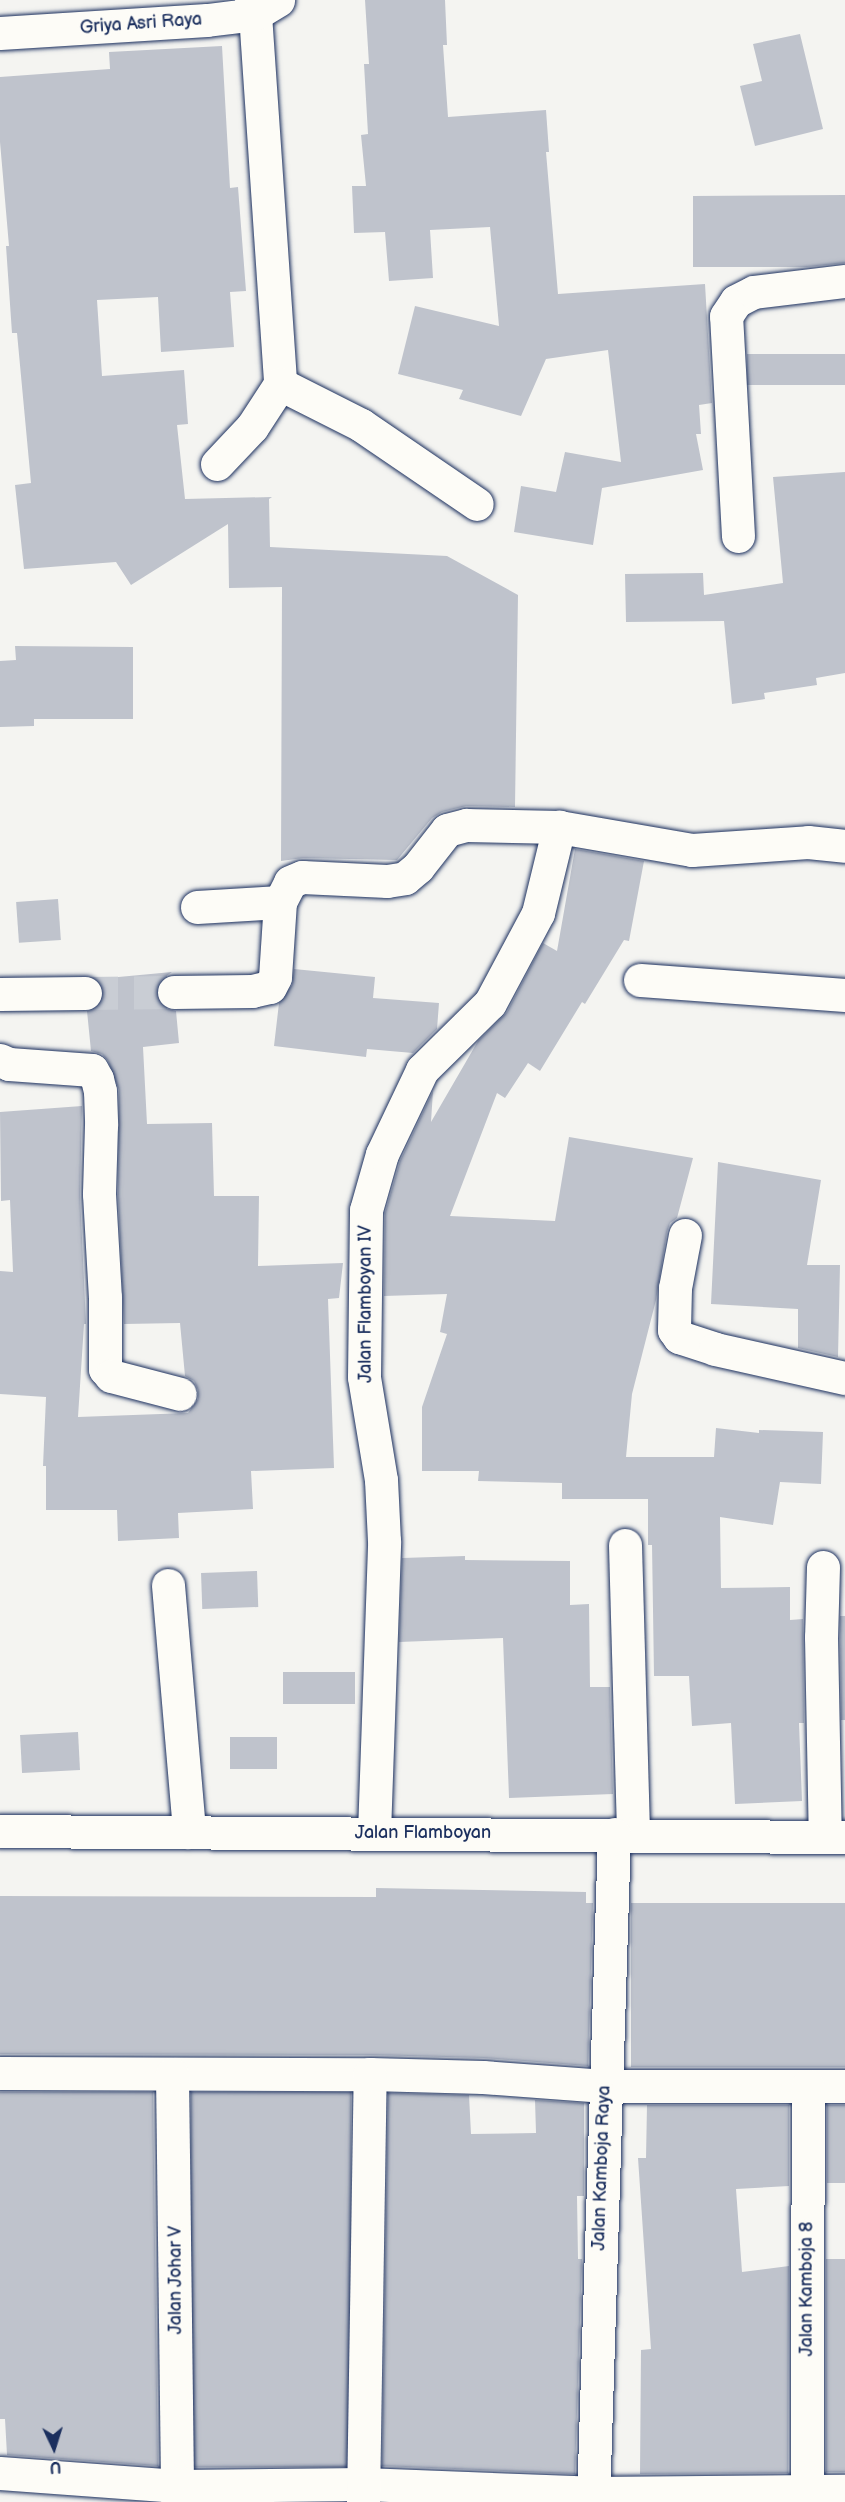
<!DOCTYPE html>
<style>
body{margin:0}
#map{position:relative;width:845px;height:2502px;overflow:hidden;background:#f4f4f1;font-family:"Balsamiq Sans",sans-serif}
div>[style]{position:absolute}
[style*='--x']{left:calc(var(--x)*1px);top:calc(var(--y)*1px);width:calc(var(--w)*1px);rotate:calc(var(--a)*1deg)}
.building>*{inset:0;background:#bfc3cc;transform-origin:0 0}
.minor-tunnel>*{height:33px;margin-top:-16.5px;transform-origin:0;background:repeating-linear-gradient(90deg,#c9cdd4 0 33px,transparent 0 49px)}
.roads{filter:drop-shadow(0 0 2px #1b2f5e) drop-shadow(0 0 2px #1b2f5e)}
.minor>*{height:33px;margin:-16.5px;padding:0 16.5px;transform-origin:16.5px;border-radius:16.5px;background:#fdfcf7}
span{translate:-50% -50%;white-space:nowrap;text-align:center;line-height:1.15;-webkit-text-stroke:6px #fdfcf7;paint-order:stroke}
.street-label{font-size:18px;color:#1b2f5e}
.north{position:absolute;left:24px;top:2418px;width:60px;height:60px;-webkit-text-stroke:4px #fdfcf7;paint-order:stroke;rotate:176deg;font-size:16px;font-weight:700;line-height:24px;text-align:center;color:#1b2f5e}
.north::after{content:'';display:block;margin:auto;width:21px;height:27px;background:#1b2f5e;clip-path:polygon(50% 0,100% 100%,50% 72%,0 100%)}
</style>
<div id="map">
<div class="building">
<i style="clip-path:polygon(365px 0,445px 0,447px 45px,443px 45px,448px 117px,546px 110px,549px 152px,546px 152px,558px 294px,705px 284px,712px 403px,699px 405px,701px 434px,696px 434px,703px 470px,602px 488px,593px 545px,514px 532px,521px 486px,556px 492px,565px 452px,621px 462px,608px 350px,546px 359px,521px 416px,459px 399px,463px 390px,398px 374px,415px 306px,499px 326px,490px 227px,430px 230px,433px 278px,389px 281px,385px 232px,354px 233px,352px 186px,366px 186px,361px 135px,368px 134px,364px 64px,369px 64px)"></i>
<i style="clip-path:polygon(800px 34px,823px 129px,755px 146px,740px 86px,762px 81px,753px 44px)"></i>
<i style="clip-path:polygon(222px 46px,230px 188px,238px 187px,246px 291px,230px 292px,234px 347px,161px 352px,158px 297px,97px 300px,102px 376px,184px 370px,188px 424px,177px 425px,185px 499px,272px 497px,269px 499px,270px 547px,447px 556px,518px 595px,515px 807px,466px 806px,442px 812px,432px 818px,397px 860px,303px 858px,281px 861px,282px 587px,229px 588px,228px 524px,131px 585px,116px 562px,24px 569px,15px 485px,31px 483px,17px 333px,12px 333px,6px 246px,9px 246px,0 142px,0 77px,110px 69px,109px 52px)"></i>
<i style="clip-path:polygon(845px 195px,845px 263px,807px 267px,693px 267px,693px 196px)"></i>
<i style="left:845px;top:354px;width:31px;height:98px;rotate:90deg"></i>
<i style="clip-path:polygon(845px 472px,845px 673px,816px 678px,817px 685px,764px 693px,765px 699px,732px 704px,724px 621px,626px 622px,625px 574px,703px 573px,704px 595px,783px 583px,773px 477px)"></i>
<i style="clip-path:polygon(15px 646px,133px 647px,133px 719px,34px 719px,34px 726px,0 727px,0 661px,16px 660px)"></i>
<i style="clip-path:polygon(575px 849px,644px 861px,629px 941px,624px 940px,585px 1004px,582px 1002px,540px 1071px,528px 1063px,505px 1098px,497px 1093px,450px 1216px,555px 1221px,569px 1137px,693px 1158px,677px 1218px,670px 1223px,667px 1232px,656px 1300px,632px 1394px,626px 1457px,714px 1457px,716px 1428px,759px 1433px,759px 1430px,823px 1432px,821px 1484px,780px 1482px,773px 1525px,720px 1517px,721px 1588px,790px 1587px,790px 1620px,803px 1619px,804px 1723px,799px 1723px,802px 1801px,735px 1804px,731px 1723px,692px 1726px,689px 1676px,654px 1676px,652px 1545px,648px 1545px,648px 1499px,562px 1499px,562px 1483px,478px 1481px,479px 1471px,422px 1471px,422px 1407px,447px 1334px,440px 1332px,447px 1294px,384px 1296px,385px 1213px,400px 1161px,433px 1091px,431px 1122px,478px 1041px,507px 1012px,543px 943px,557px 951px)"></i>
<i style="left:58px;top:899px;width:41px;height:42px;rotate:86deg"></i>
<i style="clip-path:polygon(294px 969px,375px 977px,373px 998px,439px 1003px,437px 1029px,413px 1053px,367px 1049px,366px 1057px,274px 1046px,279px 1003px,292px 985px)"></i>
<i style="clip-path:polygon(172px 972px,158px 982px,155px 993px,158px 1001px,164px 1008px,176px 1011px,179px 1043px,143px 1047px,147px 1124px,212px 1123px,214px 1196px,259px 1196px,258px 1266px,343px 1263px,339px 1298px,328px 1299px,334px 1468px,251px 1471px,253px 1509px,178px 1513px,179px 1538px,118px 1541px,117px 1510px,46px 1510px,46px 1466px,43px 1466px,46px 1397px,0 1394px,0 1271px,13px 1272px,10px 1200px,1px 1201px,0 1112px,82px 1106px,80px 1195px,86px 1324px,84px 1324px,78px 1417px,188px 1413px,198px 1399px,198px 1390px,194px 1381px,185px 1376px,180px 1323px,124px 1324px,118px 1194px,119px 1090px,108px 1061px,102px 1054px,91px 1051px,87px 1011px,95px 1009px,102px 1002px,104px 992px,97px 979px)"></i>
<i style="clip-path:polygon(718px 1162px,821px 1180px,807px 1265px,840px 1265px,838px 1357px,798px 1348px,798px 1309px,711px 1304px)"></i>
<i style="clip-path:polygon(465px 1556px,465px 1560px,570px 1561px,570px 1605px,589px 1604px,590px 1687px,610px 1687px,613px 1794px,509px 1798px,503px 1638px,399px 1642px,402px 1558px)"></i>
<i style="left:257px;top:1571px;width:36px;height:56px;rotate:88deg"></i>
<i style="clip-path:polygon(840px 1616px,845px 1616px,845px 1720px,841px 1720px)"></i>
<i style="left:283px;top:1672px;width:72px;height:32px"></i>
<i style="left:78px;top:1732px;width:38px;height:58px;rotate:87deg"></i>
<i style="left:230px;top:1737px;width:47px;height:32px"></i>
<i style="clip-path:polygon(376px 1888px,586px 1892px,586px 1903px,593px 1903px,588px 2066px,484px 2058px,370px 2055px,0 2054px,0 1896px,376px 1897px)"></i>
<i style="left:631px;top:1903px;width:214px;height:164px"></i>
<i style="clip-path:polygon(0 2092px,153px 2092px,158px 2466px,7px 2455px,5px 2419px,0 2419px)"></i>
<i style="left:191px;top:2092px;width:160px;height:375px"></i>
<i style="clip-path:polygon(388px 2093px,469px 2095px,471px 2134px,536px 2133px,535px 2100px,584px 2103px,584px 2196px,577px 2196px,578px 2259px,582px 2259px,575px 2474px,382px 2466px)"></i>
<i style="clip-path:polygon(647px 2105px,789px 2105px,789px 2186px,736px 2189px,742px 2272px,789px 2266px,788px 2473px,640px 2474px,641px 2350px,651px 2349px,638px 2158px,646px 2158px)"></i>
<i style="left:827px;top:2105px;width:18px;height:78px"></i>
<i style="left:845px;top:2259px;width:213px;height:19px;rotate:90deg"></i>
</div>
<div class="minor-tunnel">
<i style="--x:85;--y:993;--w:89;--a:-0.6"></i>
</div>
<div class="roads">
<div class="minor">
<i style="--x:251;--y:0;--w:15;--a:74"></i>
<i style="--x:255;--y:14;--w:371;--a:86.1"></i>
<i style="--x:280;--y:384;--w:91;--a:26.8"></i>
<i style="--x:361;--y:425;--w:140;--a:34.3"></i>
<i style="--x:0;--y:33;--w:207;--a:-3.6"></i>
<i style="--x:207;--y:20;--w:48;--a:-7.1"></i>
<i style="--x:255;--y:14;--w:27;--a:-31"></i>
<i style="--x:217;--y:464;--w:51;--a:-46.6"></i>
<i style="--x:252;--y:427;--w:51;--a:-56.9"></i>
<i style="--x:738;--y:536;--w:220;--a:-93.1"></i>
<i style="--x:726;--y:316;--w:18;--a:-56"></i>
<i style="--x:736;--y:301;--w:20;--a:-27"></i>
<i style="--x:754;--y:292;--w:92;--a:-6.9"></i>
<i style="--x:197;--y:907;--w:83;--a:-3.4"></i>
<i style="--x:640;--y:980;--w:206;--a:4.2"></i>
<i style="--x:174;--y:992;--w:78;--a:-0.7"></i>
<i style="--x:252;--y:991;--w:18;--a:-13"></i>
<i style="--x:270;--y:987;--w:11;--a:-63"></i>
<i style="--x:275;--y:977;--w:75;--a:-86.2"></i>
<i style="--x:280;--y:902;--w:22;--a:-63"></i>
<i style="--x:290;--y:882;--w:13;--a:-23"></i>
<i style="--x:302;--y:877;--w:85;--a:2.7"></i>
<i style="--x:387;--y:881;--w:18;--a:-9"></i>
<i style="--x:405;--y:878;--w:17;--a:-40"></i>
<i style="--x:418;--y:867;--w:47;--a:-51.9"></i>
<i style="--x:447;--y:830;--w:20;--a:-15"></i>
<i style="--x:466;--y:825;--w:93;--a:1.2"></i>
<i style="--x:559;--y:827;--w:135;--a:9.8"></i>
<i style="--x:692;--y:850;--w:116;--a:-3.9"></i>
<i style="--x:808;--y:842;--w:37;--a:6"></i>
<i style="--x:0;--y:994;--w:85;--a:-0.7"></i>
<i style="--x:0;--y:1060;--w:10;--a:24"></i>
<i style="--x:9;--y:1064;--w:83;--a:4.1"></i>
<i style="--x:92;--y:1070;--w:10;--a:61"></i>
<i style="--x:97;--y:1079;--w:12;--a:76"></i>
<i style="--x:100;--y:1091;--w:34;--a:88"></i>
<i style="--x:101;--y:1125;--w:69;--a:91.7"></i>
<i style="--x:99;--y:1194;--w:103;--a:86.7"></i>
<i style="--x:105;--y:1297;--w:72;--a:90"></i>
<i style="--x:105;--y:1369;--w:9;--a:49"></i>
<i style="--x:111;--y:1376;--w:71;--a:14.6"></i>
<i style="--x:685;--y:1235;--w:54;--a:100.7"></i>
<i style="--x:675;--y:1288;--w:42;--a:91.4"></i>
<i style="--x:674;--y:1330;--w:9;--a:54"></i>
<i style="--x:679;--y:1337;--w:38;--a:18"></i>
<i style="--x:715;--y:1349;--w:133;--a:12.6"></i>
<i style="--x:625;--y:1545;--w:290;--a:88.4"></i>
<i style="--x:823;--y:1567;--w:70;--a:91.6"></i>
<i style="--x:821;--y:1637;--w:200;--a:88.9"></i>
<i style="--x:168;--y:1585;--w:248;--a:85.1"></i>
<i style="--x:0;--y:1831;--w:845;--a:0.41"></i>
<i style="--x:374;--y:1833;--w:292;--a:-88"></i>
<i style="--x:384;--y:1541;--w:61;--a:-92.8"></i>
<i style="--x:381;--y:1480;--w:104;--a:-99.4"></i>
<i style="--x:364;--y:1377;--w:167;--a:-89.3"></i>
<i style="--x:366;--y:1210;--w:58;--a:-74.1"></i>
<i style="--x:382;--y:1154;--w:93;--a:-64.5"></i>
<i style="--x:422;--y:1070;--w:95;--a:-44.6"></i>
<i style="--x:490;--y:1003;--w:102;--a:-61.9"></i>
<i style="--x:538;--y:913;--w:89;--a:-76.3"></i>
<i style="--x:0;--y:2073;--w:370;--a:0.2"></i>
<i style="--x:370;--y:2074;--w:113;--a:1.5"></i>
<i style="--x:483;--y:2077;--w:122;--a:4.2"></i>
<i style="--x:605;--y:2086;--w:240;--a:0"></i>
<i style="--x:172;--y:2074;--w:428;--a:89.3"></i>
<i style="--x:0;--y:2473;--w:178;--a:4.2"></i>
<i style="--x:178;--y:2486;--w:185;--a:-0.6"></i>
<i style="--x:363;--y:2484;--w:230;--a:2.2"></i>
<i style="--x:593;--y:2493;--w:252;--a:-0.5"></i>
<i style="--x:363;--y:2502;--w:428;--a:-89.1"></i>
<i style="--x:593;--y:2502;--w:668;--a:-88.2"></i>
<i style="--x:807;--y:2502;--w:416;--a:-89.9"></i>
</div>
</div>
<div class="street-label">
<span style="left:141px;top:24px;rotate:-4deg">Griya Asri Raya</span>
<span style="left:366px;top:1304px;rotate:-90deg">Jalan Flamboyan IV</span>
<span style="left:423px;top:1833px">Jalan Flamboyan</span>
<span style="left:602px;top:2168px;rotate:-88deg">Jalan Kamboja Raya</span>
<span style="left:176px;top:2280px;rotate:-90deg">Jalan Johar V</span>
<span style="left:807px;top:2289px;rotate:-90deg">Jalan Kamboja 8</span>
</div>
<div class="north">U</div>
</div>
